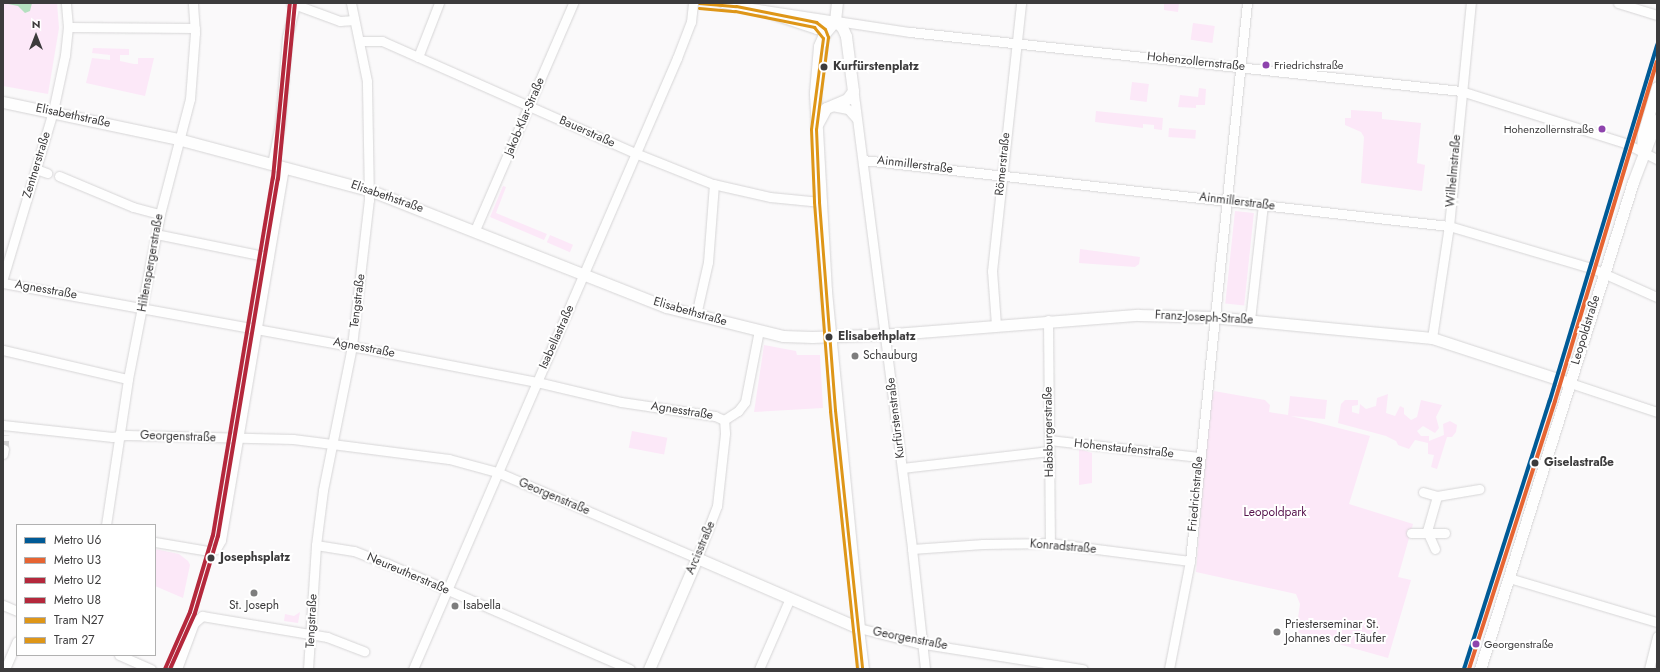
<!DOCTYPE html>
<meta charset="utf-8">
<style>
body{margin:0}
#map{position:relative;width:1660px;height:672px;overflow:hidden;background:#faf9fa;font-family:Jost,sans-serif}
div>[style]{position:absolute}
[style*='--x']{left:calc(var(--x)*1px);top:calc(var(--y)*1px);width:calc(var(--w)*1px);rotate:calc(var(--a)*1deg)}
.green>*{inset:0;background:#fce8f8;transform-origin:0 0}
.water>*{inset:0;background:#b5e0c0}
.minor-tunnel>*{height:9px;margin-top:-4.5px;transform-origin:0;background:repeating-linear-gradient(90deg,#d4d3d4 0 9px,transparent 0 13.5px)}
.roads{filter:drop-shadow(0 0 1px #d6d5d6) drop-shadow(0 0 1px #d6d5d6)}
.minor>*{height:9px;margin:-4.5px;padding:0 4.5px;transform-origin:4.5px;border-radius:4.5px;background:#fefefe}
.major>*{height:11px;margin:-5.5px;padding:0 5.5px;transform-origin:5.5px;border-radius:5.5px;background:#fefefe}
.tram-1>*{height:3px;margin:-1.5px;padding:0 1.5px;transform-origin:1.5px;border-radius:1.5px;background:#de9618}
.tram-2>*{height:3px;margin:-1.5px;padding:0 1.5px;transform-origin:1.5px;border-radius:1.5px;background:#de9618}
.metro-1>*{height:4px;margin:-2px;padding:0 2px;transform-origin:2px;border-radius:2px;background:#005a96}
.metro-2>*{height:4px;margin:-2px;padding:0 2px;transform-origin:2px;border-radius:2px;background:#e66432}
.metro-3>*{height:4px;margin:-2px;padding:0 2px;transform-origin:2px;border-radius:2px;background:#b4283c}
.metro-4>*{height:4px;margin:-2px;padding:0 2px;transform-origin:2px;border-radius:2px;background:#b4283c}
.dots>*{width:11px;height:11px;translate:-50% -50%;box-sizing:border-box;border:2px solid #fff;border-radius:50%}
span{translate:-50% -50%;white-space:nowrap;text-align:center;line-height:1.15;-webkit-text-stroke:4px #fff;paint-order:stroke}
.bus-label{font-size:11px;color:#3c3b3c}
.left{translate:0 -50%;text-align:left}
.right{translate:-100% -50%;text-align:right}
.street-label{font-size:12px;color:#3c3b3c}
.stop-label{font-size:12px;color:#3c3b3c;font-weight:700}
.poi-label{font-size:12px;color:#3c3b3c}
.park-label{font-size:12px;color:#56134c}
.frame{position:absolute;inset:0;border:4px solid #3c3b3c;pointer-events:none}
.legend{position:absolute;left:16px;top:524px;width:140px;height:132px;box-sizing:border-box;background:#fff;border:1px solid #b1b1b1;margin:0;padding:5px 7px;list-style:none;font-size:12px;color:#3c3b3c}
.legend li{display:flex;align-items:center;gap:8px;height:20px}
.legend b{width:20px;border:1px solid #b1b1b1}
.north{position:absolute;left:16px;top:16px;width:40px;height:40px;-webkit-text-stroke:3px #fff;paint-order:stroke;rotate:0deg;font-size:11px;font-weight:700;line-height:16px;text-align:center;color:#3c3b3c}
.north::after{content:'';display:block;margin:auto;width:14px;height:18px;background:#3c3b3c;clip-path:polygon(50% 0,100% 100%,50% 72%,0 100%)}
</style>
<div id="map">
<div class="green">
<i style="clip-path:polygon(3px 3px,57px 3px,59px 28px,48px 94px,3px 86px)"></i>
<i style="clip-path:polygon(1164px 3px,1179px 3px,1178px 12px,1164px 10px)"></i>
<i style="left:1193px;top:23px;width:22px;height:17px;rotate:8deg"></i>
<i style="clip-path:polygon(93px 48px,129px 49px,129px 55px,120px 55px,120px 61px,134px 64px,138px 64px,138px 58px,154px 58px,145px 96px,86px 83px,92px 58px,110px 60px,110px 55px,92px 53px)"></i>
<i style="left:1132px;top:82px;width:17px;height:18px;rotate:7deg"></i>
<i style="clip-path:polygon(1199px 88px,1206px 89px,1205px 105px,1196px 105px,1196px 108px,1178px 107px,1180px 95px,1198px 97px)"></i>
<i style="clip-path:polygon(1351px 110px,1382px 112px,1382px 119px,1421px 123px,1417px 163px,1425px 165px,1422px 191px,1361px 183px,1364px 137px,1361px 132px,1345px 125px,1345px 118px,1351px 118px)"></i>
<i style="clip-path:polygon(1096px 111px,1163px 118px,1162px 130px,1154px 129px,1154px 125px,1143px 124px,1143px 128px,1095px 122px)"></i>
<i style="left:1169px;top:128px;width:27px;height:9px;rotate:4deg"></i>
<i style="clip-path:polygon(503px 186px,506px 187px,496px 213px,547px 234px,544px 240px,490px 217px)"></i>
<i style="left:1235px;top:211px;width:19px;height:93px;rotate:6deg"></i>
<i style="left:550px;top:235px;width:25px;height:8px;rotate:23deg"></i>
<i style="clip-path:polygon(1080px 249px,1140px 257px,1139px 264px,1135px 267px,1079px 263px)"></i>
<i style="clip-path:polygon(764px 345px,796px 351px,797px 355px,820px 355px,823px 408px,754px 412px)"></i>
<i style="clip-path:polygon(1214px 391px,1265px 400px,1270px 405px,1269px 412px,1288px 415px,1290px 396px,1327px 400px,1325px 419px,1291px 416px,1370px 436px,1349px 504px,1413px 524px,1398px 577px,1411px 580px,1388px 658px,1296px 632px,1300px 604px,1296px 594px,1196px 572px,1209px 407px)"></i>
<i style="clip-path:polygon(1388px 394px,1386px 413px,1395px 416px,1400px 406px,1404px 408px,1404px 414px,1411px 420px,1417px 417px,1421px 400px,1442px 405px,1436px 417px,1439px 428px,1435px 433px,1423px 426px,1417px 431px,1421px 436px,1429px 436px,1429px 441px,1444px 435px,1443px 424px,1450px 421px,1457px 425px,1456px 432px,1452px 437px,1447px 437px,1437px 469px,1431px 467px,1434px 455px,1428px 454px,1428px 443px,1415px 440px,1409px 449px,1398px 445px,1396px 441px,1386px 436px,1338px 423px,1341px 404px,1345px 400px,1358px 400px,1358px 405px,1352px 406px,1352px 412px,1359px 414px,1360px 404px,1366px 409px,1376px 406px,1377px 398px)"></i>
<i style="left:632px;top:431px;width:36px;height:17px;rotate:11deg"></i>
<i style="clip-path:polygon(1079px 449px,1092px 453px,1092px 483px,1079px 485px)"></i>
<i style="clip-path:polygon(155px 549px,179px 554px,188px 561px,190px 565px,183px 598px,155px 586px)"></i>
<i style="clip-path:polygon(300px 612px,298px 623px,284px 621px,285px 614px,294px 616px)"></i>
</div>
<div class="water">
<i style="clip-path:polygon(32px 3px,30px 11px,25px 13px,18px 6px,8px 4px)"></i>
</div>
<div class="minor-tunnel">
<i style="--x:4;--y:449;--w:14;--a:-86"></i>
</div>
<div class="roads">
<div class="minor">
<i style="--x:291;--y:3;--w:52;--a:20.2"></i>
<i style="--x:340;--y:21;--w:14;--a:-4"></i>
<i style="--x:723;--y:3;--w:33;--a:11"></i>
<i style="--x:1618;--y:3;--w:41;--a:17.1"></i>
<i style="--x:751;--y:8;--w:161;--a:8.6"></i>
<i style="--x:910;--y:32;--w:554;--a:6.11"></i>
<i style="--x:1461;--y:91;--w:172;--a:17.6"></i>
<i style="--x:1625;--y:143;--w:36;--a:27"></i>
<i style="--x:771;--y:14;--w:47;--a:18.4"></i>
<i style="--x:816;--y:29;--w:18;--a:-19"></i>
<i style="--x:68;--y:27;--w:127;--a:0.5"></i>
<i style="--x:361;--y:41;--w:21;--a:0"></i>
<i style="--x:382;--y:41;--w:277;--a:23.9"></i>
<i style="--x:635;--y:153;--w:84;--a:21.7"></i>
<i style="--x:713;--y:184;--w:58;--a:12.8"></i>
<i style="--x:770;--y:197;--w:51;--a:5.6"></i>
<i style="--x:418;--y:57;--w:58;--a:-68.7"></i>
<i style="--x:853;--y:87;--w:466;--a:82.7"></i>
<i style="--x:912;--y:549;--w:121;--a:83.8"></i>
<i style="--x:832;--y:106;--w:16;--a:11"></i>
<i style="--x:848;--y:109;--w:13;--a:48"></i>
<i style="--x:863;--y:160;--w:590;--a:6.43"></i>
<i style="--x:1449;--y:226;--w:151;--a:16.5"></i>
<i style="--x:1594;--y:269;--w:69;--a:24"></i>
<i style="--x:272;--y:164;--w:41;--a:-78.7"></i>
<i style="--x:280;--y:124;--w:87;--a:-85.4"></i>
<i style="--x:287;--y:37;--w:33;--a:-76"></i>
<i style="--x:36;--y:169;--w:12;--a:20"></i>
<i style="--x:59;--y:176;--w:80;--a:22.7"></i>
<i style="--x:133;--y:207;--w:28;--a:15"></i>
<i style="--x:475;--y:230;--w:247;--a:-66.6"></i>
<i style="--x:156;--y:234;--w:115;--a:11.5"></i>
<i style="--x:3;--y:278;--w:174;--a:-73.3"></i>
<i style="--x:53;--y:111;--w:57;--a:-77.9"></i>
<i style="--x:65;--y:55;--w:28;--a:-84"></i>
<i style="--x:68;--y:27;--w:24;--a:-95"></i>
<i style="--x:3;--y:283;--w:365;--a:10.3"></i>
<i style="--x:362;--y:348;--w:178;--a:11"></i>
<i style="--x:537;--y:382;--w:86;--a:13.4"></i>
<i style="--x:621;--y:402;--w:95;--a:8.5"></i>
<i style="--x:715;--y:416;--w:10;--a:24"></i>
<i style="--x:696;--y:315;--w:54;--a:-77.2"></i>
<i style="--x:708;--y:262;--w:78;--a:-85.6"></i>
<i style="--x:1048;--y:320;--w:223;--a:89.5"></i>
<i style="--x:1250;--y:320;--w:116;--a:-83.6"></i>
<i style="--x:996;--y:325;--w:54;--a:-94.2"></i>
<i style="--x:992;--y:271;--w:270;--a:-83.8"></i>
<i style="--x:1432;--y:338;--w:113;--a:-81.4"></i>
<i style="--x:1449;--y:226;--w:224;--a:-84.4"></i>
<i style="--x:3;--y:350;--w:128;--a:13.1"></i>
<i style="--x:1570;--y:383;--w:92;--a:18.4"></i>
<i style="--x:724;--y:420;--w:17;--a:-33"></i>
<i style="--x:738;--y:411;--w:11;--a:-52"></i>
<i style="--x:745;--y:402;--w:73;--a:-79"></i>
<i style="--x:3;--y:425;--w:110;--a:6.3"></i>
<i style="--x:112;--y:437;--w:15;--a:-8"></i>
<i style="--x:127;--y:435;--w:166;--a:1.4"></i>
<i style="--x:293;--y:439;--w:157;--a:7.3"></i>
<i style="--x:449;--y:459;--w:50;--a:15.2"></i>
<i style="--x:497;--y:472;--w:218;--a:23.3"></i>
<i style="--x:697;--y:558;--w:56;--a:-69"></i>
<i style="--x:717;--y:506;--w:73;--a:-83.7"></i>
<i style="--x:725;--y:433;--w:13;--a:-94"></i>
<i style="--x:1049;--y:440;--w:151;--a:6.5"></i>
<i style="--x:3;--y:454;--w:5;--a:-79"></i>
<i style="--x:902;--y:468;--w:148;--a:-6.6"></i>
<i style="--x:1423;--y:492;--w:15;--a:16"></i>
<i style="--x:106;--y:525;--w:148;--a:-81.4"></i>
<i style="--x:128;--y:379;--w:168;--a:-79"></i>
<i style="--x:160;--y:214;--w:119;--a:-75.4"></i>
<i style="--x:190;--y:99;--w:66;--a:-85.7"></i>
<i style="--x:195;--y:33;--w:30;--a:-94"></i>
<i style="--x:1411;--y:533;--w:34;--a:0"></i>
<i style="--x:155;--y:542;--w:55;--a:9.5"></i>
<i style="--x:209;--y:551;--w:7;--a:-16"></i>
<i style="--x:216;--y:549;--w:10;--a:-61"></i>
<i style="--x:221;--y:540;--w:378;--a:-80.4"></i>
<i style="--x:316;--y:545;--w:38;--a:9"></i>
<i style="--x:354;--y:551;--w:34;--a:21"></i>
<i style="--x:386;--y:563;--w:266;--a:23.5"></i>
<i style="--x:912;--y:549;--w:71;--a:-4"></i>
<i style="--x:983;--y:544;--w:67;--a:-0.9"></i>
<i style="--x:1050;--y:543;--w:141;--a:7.3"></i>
<i style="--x:1435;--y:549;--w:20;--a:-114"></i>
<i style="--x:1427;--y:531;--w:36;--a:-74"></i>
<i style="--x:1437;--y:496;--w:43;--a:-9.5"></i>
<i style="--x:1509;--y:578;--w:154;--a:16.6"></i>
<i style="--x:3;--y:605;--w:15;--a:23"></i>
<i style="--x:119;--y:655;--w:35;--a:24"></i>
<i style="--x:5;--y:669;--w:30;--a:-67"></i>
<i style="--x:177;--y:669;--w:49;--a:-69.7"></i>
<i style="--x:194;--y:623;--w:11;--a:-41"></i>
<i style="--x:202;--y:616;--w:127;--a:9.5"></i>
<i style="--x:327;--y:637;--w:40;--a:21"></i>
<i style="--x:308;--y:669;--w:124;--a:-86.3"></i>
<i style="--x:316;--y:545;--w:55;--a:-82.7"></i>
<i style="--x:323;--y:490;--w:147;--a:-78.6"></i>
<i style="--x:352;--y:346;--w:147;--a:-83.4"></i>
<i style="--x:369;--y:200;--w:119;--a:-91"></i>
<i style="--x:367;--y:81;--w:80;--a:-101.6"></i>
<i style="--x:413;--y:669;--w:666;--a:-66.63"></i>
<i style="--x:677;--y:58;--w:39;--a:-69"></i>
<i style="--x:691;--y:22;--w:19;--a:-84"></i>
<i style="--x:759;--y:669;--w:77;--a:-66.4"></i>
<i style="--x:864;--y:669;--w:41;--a:-97"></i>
<i style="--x:859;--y:628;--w:61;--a:14.3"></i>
<i style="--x:918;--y:643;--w:167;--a:9"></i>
<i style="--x:1169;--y:669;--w:110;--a:-79"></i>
<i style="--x:1190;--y:561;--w:561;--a:-84.17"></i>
<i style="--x:1649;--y:669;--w:34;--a:-76"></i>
</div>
<div class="major">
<i style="--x:835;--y:21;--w:18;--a:-84"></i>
<i style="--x:3;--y:102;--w:179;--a:11.9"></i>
<i style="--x:178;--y:139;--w:198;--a:15"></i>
<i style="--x:369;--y:190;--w:319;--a:21.5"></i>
<i style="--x:666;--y:307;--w:121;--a:13.9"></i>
<i style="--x:783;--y:336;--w:29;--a:2"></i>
<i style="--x:812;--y:337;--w:82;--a:-2.1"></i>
<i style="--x:894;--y:334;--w:245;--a:-4.5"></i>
<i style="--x:1138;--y:315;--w:75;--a:1.5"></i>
<i style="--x:1213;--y:317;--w:220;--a:5.5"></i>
<i style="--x:1432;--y:338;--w:145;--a:18.1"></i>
<i style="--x:818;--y:123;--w:17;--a:-62"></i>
<i style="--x:826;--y:108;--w:23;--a:-23"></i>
<i style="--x:847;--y:99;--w:10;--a:-53"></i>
<i style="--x:853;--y:91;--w:55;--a:-97.3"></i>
<i style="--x:846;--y:36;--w:10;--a:-114"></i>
<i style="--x:842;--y:27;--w:9;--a:-139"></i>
<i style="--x:1642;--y:151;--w:17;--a:-87"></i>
<i style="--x:1643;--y:134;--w:49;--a:-73.4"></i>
<i style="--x:649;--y:669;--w:121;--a:-66.6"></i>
<i style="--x:697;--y:558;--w:176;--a:23.4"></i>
<i style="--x:859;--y:628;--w:339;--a:-95.6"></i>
<i style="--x:826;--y:291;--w:199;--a:-93.2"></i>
<i style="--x:815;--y:92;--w:46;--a:-85"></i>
<i style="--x:819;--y:46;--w:13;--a:-67"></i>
<i style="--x:824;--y:34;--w:17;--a:-50"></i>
<i style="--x:1480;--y:669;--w:510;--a:-72.56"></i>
<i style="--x:1633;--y:182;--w:67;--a:-69.1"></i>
</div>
</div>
<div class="tram-1">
<i style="--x:699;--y:3;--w:37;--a:5"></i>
<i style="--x:736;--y:6;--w:82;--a:11.3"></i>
<i style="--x:816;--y:22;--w:11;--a:38"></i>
<i style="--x:825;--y:29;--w:9;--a:69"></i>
<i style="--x:828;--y:37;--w:93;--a:97.4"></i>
<i style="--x:816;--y:129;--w:73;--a:87.6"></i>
<i style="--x:819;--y:202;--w:209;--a:85.6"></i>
<i style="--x:835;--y:410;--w:260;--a:84"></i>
</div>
<div class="tram-2">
<i style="--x:699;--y:8;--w:36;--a:5"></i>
<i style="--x:735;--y:11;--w:81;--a:11.4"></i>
<i style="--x:814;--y:27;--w:14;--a:51"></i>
<i style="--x:823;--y:38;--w:92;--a:97.5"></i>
<i style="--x:811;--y:129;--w:73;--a:87.6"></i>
<i style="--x:814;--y:202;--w:210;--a:85.6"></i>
<i style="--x:830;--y:411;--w:259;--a:84"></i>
</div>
<div class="metro-1">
<i style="--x:1464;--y:669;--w:282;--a:-72.3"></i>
<i style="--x:1550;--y:400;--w:371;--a:-73.2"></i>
</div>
<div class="metro-2">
<i style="--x:1469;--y:669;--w:281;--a:-72.2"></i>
<i style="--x:1555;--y:401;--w:354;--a:-73.3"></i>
</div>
<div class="metro-3">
<i style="--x:165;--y:669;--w:62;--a:-66.3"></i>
<i style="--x:190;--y:612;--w:80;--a:-73.4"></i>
<i style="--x:213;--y:535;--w:362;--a:-80.5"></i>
<i style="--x:273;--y:178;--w:176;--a:-84.5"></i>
</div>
<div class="metro-4">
<i style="--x:170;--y:669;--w:61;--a:-65.9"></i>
<i style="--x:195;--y:613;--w:80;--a:-73.4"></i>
<i style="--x:218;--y:536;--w:362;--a:-80.5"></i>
<i style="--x:278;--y:179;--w:177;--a:-84.5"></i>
</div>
<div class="dots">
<i style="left:1266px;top:65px;background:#8e44ad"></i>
<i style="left:824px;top:67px;background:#3c3b3c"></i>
<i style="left:1602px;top:129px;background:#8e44ad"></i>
<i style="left:829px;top:337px;background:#3c3b3c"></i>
<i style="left:855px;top:356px;background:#7e7e7e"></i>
<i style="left:1535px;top:463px;background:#3c3b3c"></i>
<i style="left:211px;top:558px;background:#3c3b3c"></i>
<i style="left:254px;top:593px;background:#7e7e7e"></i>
<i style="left:455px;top:606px;background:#7e7e7e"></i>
<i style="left:1277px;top:632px;background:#7e7e7e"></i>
<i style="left:1476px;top:644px;background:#8e44ad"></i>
</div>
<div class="bus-label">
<span class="left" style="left:1274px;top:65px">Friedrichstraße</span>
<span class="right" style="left:1594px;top:129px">Hohenzollernstraße</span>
<span class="left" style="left:1484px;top:644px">Georgenstraße</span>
</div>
<div class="street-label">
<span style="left:1196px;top:62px;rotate:6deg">Hohenzollernstraße</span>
<span style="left:73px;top:116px;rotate:12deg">Elisabethstraße</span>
<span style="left:525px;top:117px;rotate:-67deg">Jakob-Klar-Straße</span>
<span style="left:587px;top:132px;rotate:24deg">Bauerstraße</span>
<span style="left:1003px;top:164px;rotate:-84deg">Römerstraße</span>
<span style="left:37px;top:165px;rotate:-73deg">Zentnerstraße</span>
<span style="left:915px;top:165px;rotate:7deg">Ainmillerstraße</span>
<span style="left:1454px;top:171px;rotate:-85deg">Wilhelmstraße</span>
<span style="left:387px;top:197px;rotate:19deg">Elisabethstraße</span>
<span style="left:1237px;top:202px;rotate:7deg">Ainmillerstraße</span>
<span style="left:151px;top:263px;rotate:-80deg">Hiltenspergerstraße</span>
<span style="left:46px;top:290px;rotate:10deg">Agnesstraße</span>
<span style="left:358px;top:301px;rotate:-83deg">Tengstraße</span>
<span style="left:690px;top:312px;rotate:16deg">Elisabethstraße</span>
<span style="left:1204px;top:318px;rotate:3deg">Franz-Joseph-Straße</span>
<span style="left:1586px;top:330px;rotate:-73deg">Leopoldstraße</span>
<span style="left:557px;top:337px;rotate:-66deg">Isabellastraße</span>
<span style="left:364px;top:348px;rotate:11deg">Agnesstraße</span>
<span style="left:682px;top:411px;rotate:9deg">Agnesstraße</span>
<span style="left:896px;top:418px;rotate:-97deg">Kurfürstenstraße</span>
<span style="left:1049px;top:432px;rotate:-91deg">Habsburgerstraße</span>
<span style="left:178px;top:437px;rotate:2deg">Georgenstraße</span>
<span style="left:1124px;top:449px;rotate:6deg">Hohenstaufenstraße</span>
<span style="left:1196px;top:494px;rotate:-85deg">Friedrichstraße</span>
<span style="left:554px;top:497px;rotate:23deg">Georgenstraße</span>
<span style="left:1063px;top:547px;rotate:5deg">Konradstraße</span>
<span style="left:701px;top:548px;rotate:-67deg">Arcisstraße</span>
<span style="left:408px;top:574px;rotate:23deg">Neureutherstraße</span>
<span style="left:312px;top:621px;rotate:-87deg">Tengstraße</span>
<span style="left:910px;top:639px;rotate:11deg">Georgenstraße</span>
</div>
<div class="stop-label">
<span class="left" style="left:833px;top:67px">Kurfürstenplatz</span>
<span class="left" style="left:838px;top:337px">Elisabethplatz</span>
<span class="left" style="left:1544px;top:463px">Giselastraße</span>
<span class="left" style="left:220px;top:558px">Josephsplatz</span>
</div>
<div class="poi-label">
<span class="left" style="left:863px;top:356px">Schauburg</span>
<span style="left:254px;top:606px">St. Joseph</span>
<span class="left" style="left:463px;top:606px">Isabella</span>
<span class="left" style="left:1285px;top:632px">Priesterseminar St.<br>Johannes der Täufer</span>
</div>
<div class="park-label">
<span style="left:1275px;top:513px">Leopoldpark</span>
</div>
<div class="frame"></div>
<ul class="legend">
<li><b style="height:5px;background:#005a96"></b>Metro U6</li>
<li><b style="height:5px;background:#e66432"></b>Metro U3</li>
<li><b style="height:5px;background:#b4283c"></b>Metro U2</li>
<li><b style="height:5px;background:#b4283c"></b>Metro U8</li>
<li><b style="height:5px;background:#de9618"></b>Tram N27</li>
<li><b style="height:5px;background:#de9618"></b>Tram 27</li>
</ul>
<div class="north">N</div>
</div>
